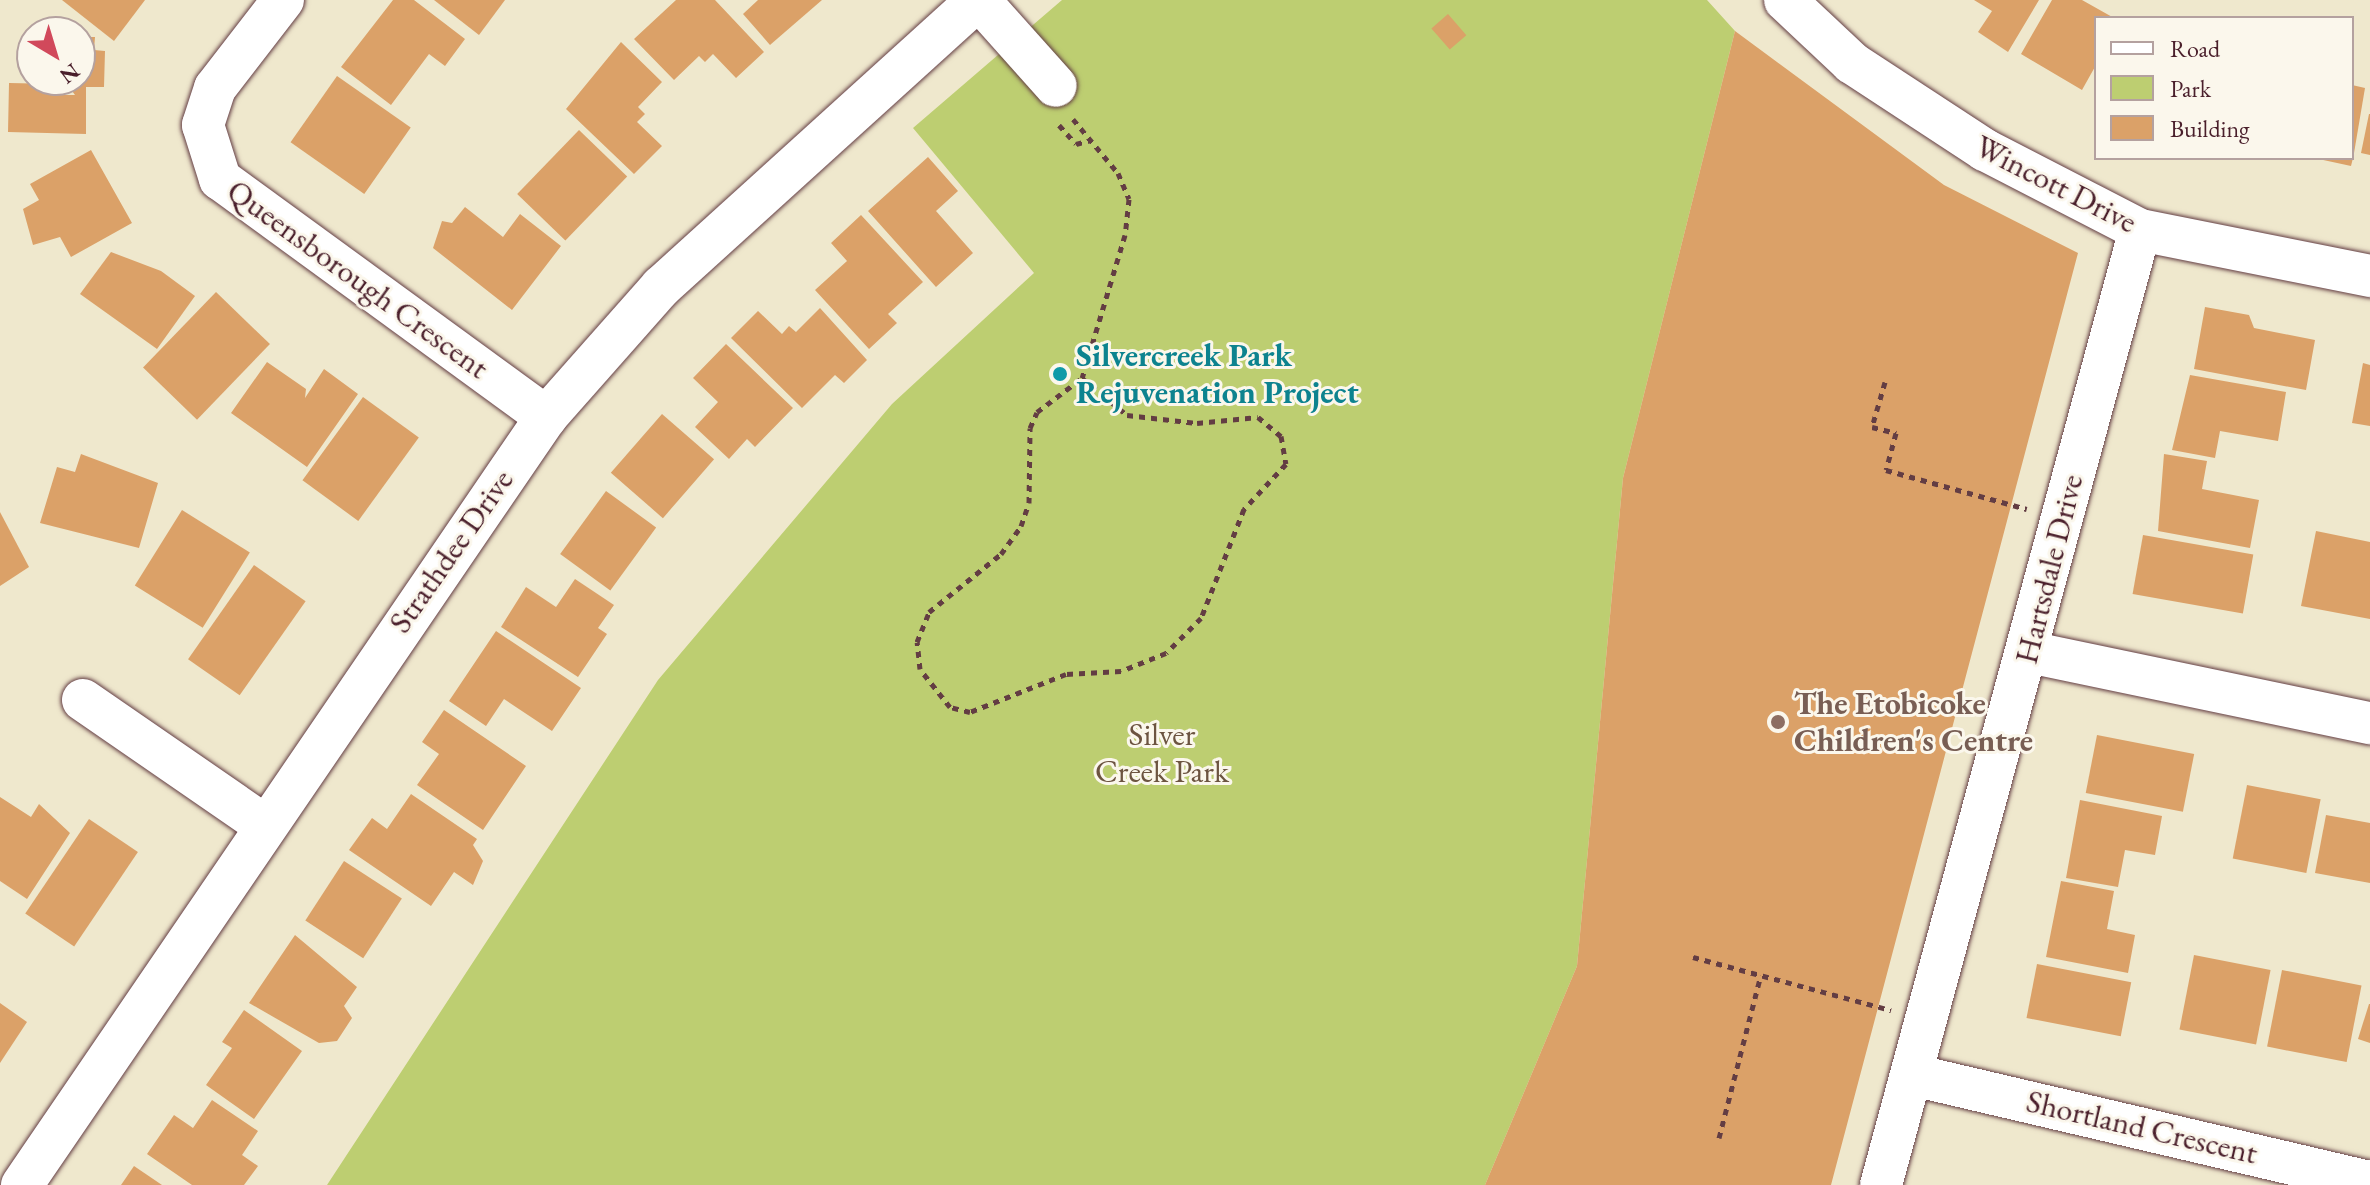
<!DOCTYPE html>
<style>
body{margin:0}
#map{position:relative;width:2370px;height:1185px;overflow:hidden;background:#efe8cd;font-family:"EB Garamond",serif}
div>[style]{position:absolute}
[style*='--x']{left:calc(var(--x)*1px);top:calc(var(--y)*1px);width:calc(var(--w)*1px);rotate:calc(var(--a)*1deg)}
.green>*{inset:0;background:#bdce71}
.building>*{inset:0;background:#dba168;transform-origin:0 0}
.path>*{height:5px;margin-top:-2.5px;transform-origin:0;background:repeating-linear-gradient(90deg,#633d43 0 6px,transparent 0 12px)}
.roads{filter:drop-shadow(0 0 2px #633d43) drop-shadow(0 0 2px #633d43)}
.minor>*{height:42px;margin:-21px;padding:0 21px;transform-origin:21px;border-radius:21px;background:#fff}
.dots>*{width:22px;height:22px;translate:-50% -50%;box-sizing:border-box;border:4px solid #fbf7ec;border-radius:50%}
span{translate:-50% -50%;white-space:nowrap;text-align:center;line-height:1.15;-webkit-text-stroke:6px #fbf7ec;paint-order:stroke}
.street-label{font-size:32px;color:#4a1f2b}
.culture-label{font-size:32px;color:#0d838f;font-weight:700}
.left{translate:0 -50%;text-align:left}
.education-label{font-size:32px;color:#785e54;font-weight:700}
.park-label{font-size:32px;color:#6c5440}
.legend{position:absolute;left:2094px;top:16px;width:260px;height:144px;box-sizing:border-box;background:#fbf7ec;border:2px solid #b4a19f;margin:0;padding:10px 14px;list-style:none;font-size:24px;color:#4a1f2b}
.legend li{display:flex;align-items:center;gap:16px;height:40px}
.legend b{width:40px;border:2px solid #b4a19f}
.north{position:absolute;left:16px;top:16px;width:80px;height:80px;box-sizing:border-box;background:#fbf7ec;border:2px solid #b4a19f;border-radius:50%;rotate:142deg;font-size:22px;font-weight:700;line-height:32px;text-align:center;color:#4a1f2b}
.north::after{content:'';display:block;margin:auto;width:28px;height:36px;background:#d1495b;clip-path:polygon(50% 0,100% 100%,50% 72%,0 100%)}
</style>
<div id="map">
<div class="green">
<i style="clip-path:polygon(1062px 0,1707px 0,1735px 31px,1623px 478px,1577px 966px,1485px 1185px,327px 1185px,658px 680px,892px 404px,1034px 273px,913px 128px)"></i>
</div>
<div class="building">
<i style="clip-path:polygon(62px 0,145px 0,114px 41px)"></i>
<i style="clip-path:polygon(393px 0,414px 0,465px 39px,445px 66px,429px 54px,391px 105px,341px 67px)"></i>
<i style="clip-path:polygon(434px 0,505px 0,479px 35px)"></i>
<i style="clip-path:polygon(676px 0,715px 0,764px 52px,736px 78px,713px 54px,705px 62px,699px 56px,674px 80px,634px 39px)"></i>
<i style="clip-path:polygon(758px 0,822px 0,770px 45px,743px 14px)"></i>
<i style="clip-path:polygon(1974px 0,2039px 0,2008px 52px,1978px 32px,1992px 11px)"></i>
<i style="clip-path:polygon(2052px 0,2082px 0,2114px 18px,2096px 18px,2096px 65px,2082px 90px,2021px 54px)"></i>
<i style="left:1448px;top:14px;width:28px;height:22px;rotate:49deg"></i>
<i style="clip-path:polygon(1735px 31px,1944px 185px,2078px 253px,1831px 1185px,1485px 1185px,1577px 966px,1623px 478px)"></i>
<i style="clip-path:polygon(80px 37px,95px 37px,94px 50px,105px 51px,104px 87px,86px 87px,86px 134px,8px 132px,9px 83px,57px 84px,57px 95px,75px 95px,64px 80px,80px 80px)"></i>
<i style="clip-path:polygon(621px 42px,662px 82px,638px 107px,645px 114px,637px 122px,662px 146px,634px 174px,566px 109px)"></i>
<i style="left:337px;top:76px;width:90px;height:81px;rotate:35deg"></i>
<i style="clip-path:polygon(2352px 85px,2365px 88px,2354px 153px,2352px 153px)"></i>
<i style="clip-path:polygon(2369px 114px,2370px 114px,2370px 155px,2361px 153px)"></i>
<i style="left:579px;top:130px;width:67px;height:89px;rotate:44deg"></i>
<i style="clip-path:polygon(91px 150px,132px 223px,71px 257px,60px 237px,33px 245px,23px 209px,39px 200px,30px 184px)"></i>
<i style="clip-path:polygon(928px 157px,958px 191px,936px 211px,973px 253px,936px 287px,868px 211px)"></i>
<i style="clip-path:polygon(2314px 158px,2353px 158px,2351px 166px)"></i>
<i style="clip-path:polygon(465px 207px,503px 237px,520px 214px,561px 246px,512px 310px,433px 248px,442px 221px,452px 223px)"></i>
<i style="clip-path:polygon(861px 215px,923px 282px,888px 314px,897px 323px,869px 349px,815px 290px,847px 261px,831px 243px)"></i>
<i style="clip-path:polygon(111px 252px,161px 271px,195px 296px,157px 349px,80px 294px)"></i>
<i style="left:216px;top:292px;width:75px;height:105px;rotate:44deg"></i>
<i style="clip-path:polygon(2205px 307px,2249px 315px,2254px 328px,2315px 340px,2306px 390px,2194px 369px)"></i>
<i style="clip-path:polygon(820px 308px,867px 360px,844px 383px,835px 375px,802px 408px,731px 338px,758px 311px,782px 334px,789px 326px,796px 332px)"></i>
<i style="clip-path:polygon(726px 344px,793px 408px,755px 447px,747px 439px,729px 459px,695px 427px,718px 402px,693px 378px)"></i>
<i style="clip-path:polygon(267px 362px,306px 389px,305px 398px,324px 369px,358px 394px,307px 467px,231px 413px)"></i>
<i style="clip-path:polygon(2363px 363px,2370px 365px,2370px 426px,2352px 423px)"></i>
<i style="clip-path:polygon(2190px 375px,2286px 392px,2278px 441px,2220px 431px,2215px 458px,2172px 450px)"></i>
<i style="left:363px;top:397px;width:69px;height:103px;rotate:36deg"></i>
<i style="left:662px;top:414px;width:69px;height:78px;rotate:41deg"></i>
<i style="clip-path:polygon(81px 454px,158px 483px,139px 548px,40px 523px,57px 467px,75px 472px)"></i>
<i style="clip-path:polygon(2164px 454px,2207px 461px,2202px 489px,2259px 500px,2250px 548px,2158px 531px)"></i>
<i style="left:606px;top:491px;width:62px;height:78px;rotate:36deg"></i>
<i style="left:182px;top:510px;width:80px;height:89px;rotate:32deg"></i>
<i style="clip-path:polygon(0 512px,29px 567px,0 586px)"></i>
<i style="clip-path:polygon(2316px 531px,2370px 542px,2370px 619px,2301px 606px)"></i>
<i style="left:2143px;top:535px;width:112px;height:60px;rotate:10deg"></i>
<i style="left:254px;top:565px;width:63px;height:115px;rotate:35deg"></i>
<i style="clip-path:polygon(575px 579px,614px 605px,598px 628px,607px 634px,578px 677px,501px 627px,526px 587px,556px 607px)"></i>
<i style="clip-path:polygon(496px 631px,581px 688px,552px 731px,504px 699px,486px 726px,449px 701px)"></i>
<i style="clip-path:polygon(444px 710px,526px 766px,483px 830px,417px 785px,439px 754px,422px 742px)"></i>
<i style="left:2097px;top:735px;width:99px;height:59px;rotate:11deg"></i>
<i style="left:2247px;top:785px;width:75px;height:75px;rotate:11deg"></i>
<i style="clip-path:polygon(411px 794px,477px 839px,473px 845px,483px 861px,473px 885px,454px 872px,431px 906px,349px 850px,372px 818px,387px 829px)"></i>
<i style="clip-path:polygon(0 797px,31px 817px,39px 804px,70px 833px,27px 899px,0 881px)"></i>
<i style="clip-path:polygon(2080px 800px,2162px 816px,2155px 855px,2125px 850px,2118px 887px,2066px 878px)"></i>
<i style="clip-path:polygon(2326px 815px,2370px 823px,2370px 883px,2315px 873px)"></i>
<i style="left:89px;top:819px;width:59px;height:114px;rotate:34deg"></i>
<i style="left:344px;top:861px;width:69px;height:71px;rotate:33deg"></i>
<i style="clip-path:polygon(2061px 881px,2114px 891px,2107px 929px,2135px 935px,2128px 973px,2046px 957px)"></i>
<i style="clip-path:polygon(295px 935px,357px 987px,344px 1006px,352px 1018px,337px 1041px,319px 1043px,249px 1003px)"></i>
<i style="left:2194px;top:955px;width:78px;height:76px;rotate:11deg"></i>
<i style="left:2037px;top:964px;width:96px;height:55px;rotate:11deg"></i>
<i style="left:2282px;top:970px;width:81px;height:78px;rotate:11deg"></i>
<i style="clip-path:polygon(0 1003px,27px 1022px,0 1063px)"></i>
<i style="clip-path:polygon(2369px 1004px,2370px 1004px,2370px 1043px,2358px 1039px)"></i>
<i style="clip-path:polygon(244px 1010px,302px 1051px,254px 1119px,206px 1085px,232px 1048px,222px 1042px)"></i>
<i style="clip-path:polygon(212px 1100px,258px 1131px,242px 1155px,258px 1166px,244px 1185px,192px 1185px,147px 1154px,174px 1115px,193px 1128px)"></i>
<i style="clip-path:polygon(134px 1166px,162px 1185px,121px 1185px)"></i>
</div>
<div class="path">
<i style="--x:1073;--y:119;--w:70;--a:50.2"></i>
<i style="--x:1118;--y:173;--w:28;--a:67"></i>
<i style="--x:1129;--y:199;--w:36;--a:96"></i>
<i style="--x:1125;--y:235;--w:149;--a:106.7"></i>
<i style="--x:1082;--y:378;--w:58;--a:39.4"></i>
<i style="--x:1127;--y:415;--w:70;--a:6.5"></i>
<i style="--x:1197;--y:423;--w:61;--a:-5.6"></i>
<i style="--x:1258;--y:417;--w:30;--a:40"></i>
<i style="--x:1281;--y:436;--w:28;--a:80"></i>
<i style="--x:1286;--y:464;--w:62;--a:133"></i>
<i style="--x:1244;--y:509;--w:117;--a:111.5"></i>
<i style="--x:1201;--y:618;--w:49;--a:135"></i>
<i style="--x:1166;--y:653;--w:48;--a:158.2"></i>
<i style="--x:1121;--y:671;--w:55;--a:176.9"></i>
<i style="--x:1066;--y:674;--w:103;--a:158.4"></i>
<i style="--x:970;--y:712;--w:21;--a:-166"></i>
<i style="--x:950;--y:707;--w:48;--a:-128.3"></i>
<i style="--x:920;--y:669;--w:27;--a:-96"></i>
<i style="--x:917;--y:642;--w:32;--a:-68"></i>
<i style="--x:929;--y:612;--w:92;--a:-38.9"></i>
<i style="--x:1001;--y:554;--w:34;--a:-54"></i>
<i style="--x:1021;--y:526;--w:24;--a:-71"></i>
<i style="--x:1029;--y:503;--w:75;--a:-89.2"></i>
<i style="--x:1030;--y:428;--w:17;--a:-66"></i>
<i style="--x:1037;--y:412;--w:56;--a:-37.1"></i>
<i style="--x:1059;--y:125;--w:25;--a:48"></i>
<i style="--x:1076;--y:144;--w:16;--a:-15"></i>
<i style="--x:1885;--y:382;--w:47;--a:106.1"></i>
<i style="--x:1872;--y:427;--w:25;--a:14"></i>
<i style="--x:1896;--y:433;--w:38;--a:105"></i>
<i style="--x:1886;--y:470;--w:146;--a:15.5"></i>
<i style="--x:1693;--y:957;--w:205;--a:15"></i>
<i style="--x:1719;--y:1138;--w:168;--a:-75.6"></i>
</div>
<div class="roads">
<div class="minor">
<i style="--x:283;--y:0;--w:111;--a:127.7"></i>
<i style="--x:215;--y:88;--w:39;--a:108"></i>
<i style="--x:203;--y:125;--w:57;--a:72.5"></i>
<i style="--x:220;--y:179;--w:404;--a:36.1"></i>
<i style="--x:979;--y:0;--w:115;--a:48.2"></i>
<i style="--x:1785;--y:0;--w:92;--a:43.2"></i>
<i style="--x:1852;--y:63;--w:159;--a:33.2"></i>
<i style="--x:1985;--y:150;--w:174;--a:27.3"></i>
<i style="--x:2140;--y:230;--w:235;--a:11.3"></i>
<i style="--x:2029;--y:652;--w:348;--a:11.8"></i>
<i style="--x:83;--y:700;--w:220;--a:34.6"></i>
<i style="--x:1913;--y:1075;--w:469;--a:13.2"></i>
<i style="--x:22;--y:1185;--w:930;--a:-55.69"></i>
<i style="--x:546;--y:417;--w:174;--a:-48.5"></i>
<i style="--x:661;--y:287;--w:428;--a:-42.2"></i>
<i style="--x:1881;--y:1185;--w:989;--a:-74.83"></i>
</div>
</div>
<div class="dots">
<i style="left:1060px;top:374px;background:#0f9aa8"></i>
<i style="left:1778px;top:722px;background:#8d6e63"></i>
</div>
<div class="street-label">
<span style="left:2056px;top:184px;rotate:27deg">Wincott Drive</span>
<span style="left:358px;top:279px;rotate:36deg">Queensborough Crescent</span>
<span style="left:451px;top:551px;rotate:-55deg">Strathdee Drive</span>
<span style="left:2049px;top:569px;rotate:-76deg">Hartsdale Drive</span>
<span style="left:2142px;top:1127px;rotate:13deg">Shortland Crescent</span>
</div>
<div class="culture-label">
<span class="left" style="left:1076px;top:374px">Silvercreek Park<br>Rejuvenation Project</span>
</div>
<div class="education-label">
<span class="left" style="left:1794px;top:722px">The Etobicoke<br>Children's Centre</span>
</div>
<div class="park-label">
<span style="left:1162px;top:753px">Silver<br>Creek Park</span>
</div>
<ul class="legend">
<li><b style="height:10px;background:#fff"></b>Road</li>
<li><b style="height:22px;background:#bdce71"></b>Park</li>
<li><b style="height:22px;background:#dba168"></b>Building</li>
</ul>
<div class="north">N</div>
</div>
